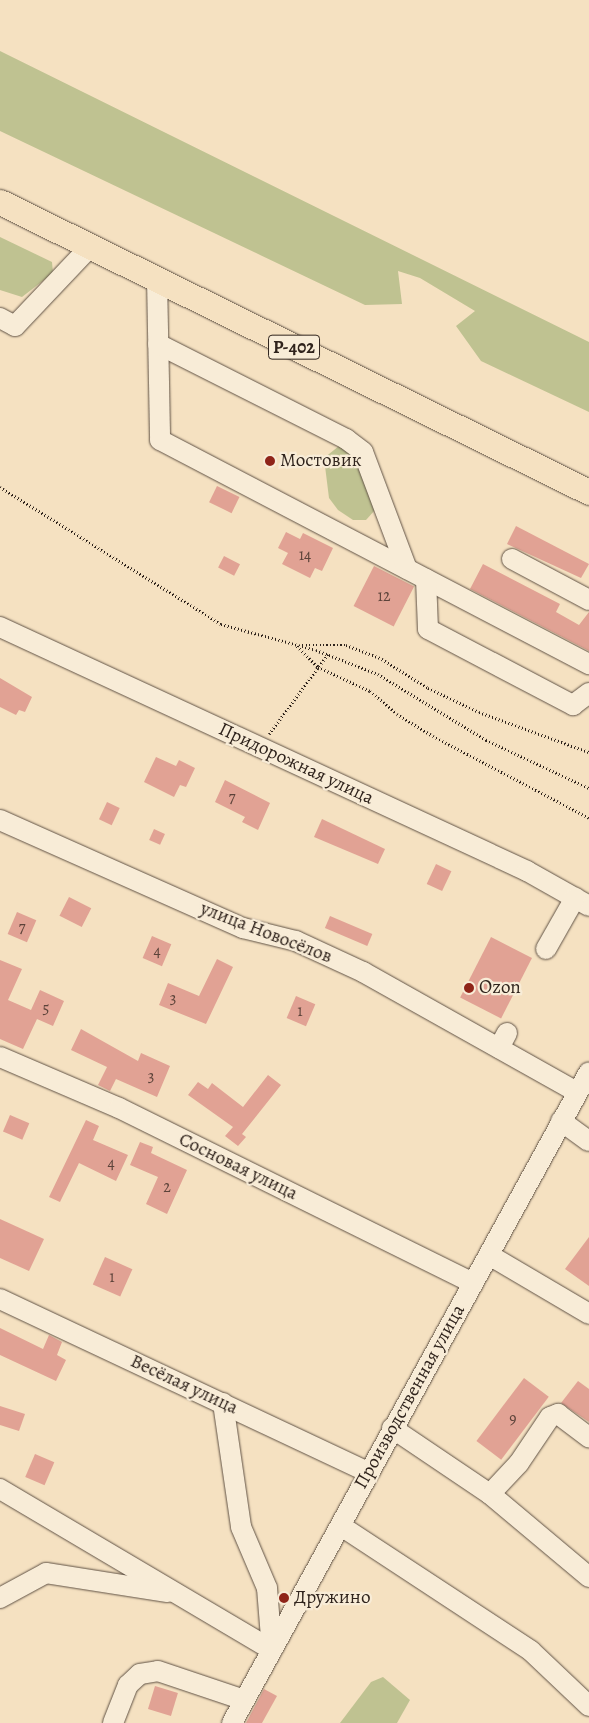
<!DOCTYPE html>
<meta charset="utf-8">
<style>
body{margin:0}
#map{position:relative;width:589px;height:1723px;overflow:hidden;background:#f5e1c1;font-family:Alegreya,serif}
div>[style]{position:absolute}
[style*='--x']{left:calc(var(--x)*1px);top:calc(var(--y)*1px);width:calc(var(--w)*1px);rotate:calc(var(--a)*1deg)}
.green>*{inset:0;background:#bfc291}
.building>*{inset:0;background:#e1a294;transform-origin:0 0}
.path>*{height:2.5px;margin-top:-1.25px;transform-origin:0;background:repeating-linear-gradient(90deg,#2f231c 0 1px,transparent 0 3.5px)}
.roads{filter:drop-shadow(0 0 1px #605245) drop-shadow(0 0 1px #605245)}
.minor>*{height:20px;margin:-10px;padding:0 10px;transform-origin:10px;border-radius:10px;background:#f8ecd7}
.major>*{height:25px;margin:-12.5px;padding:0 12.5px;transform-origin:12.5px;border-radius:12.5px;background:#f5e1c1}
.dots>*{width:14px;height:14px;translate:-50% -50%;box-sizing:border-box;border:2px solid #f8ecd7;border-radius:50%}
span{translate:-50% -50%;white-space:nowrap;text-align:center;line-height:1.15;-webkit-text-stroke:4.5px #f8ecd7;paint-order:stroke}
.number-label{font-size:16px;color:#5c433a}
.number-label span{-webkit-text-stroke-width:0}
.shield-label span{padding:1px 4px;background:#f8ecd7;border:1px solid;border-radius:4px;-webkit-text-stroke-width:0}
.shield-label{font-size:18px;color:#2f231c;font-weight:700}
.poi-label{font-size:19px;color:#2f231c}
.left{translate:0 -50%;text-align:left}
.street-label{font-size:19px;color:#2f231c}
</style>
<div id="map">
<div class="green">
<i style="clip-path:polygon(0 51px,589px 342px,589px 412px,481px 361px,456px 326px,475px 311px,420px 278px,398px 271px,402px 304px,365px 305px,0 131px)"></i>
<i style="clip-path:polygon(0 237px,52px 262px,53px 273px,22px 297px,0 290px)"></i>
<i style="clip-path:polygon(339px 446px,352px 451px,375px 510px,366px 520px,353px 520px,338px 510px,329px 498px,324px 458px)"></i>
<i style="clip-path:polygon(383px 1677px,410px 1700px,397px 1723px,340px 1723px,371px 1682px)"></i>
</div>
<div class="building">
<i style="left:217px;top:486px;width:25px;height:18px;rotate:26deg"></i>
<i style="clip-path:polygon(516px 526px,589px 564px,581px 578px,507px 544px)"></i>
<i style="clip-path:polygon(286px 532px,300px 539px,303px 533px,333px 548px,322px 571px,315px 568px,310px 578px,282px 564px,288px 553px,278px 548px)"></i>
<i style="left:224px;top:556px;width:18px;height:13px;rotate:27deg"></i>
<i style="clip-path:polygon(483px 564px,560px 604px,556px 612px,579px 625px,589px 612px,589px 651px,470px 589px)"></i>
<i style="left:374px;top:566px;width:45px;height:45px;rotate:27deg"></i>
<i style="clip-path:polygon(0 678px,32px 697px,25px 712px,19px 710px,16px 715px,0 707px)"></i>
<i style="clip-path:polygon(156px 757px,176px 766px,179px 760px,195px 768px,186px 787px,180px 785px,174px 797px,144px 782px)"></i>
<i style="clip-path:polygon(225px 780px,270px 803px,258px 830px,242px 822px,245px 817px,215px 802px)"></i>
<i style="left:107px;top:802px;width:14px;height:19px;rotate:25deg"></i>
<i style="clip-path:polygon(322px 819px,385px 849px,378px 864px,314px 837px)"></i>
<i style="left:154px;top:829px;width:12px;height:12px;rotate:24deg"></i>
<i style="left:436px;top:864px;width:17px;height:22px;rotate:25deg"></i>
<i style="left:69px;top:897px;width:25px;height:21px;rotate:27deg"></i>
<i style="left:17px;top:912px;width:21px;height:24px;rotate:23deg"></i>
<i style="left:330px;top:916px;width:46px;height:13px;rotate:23deg"></i>
<i style="left:152px;top:936px;width:21px;height:24px;rotate:23deg"></i>
<i style="left:491px;top:937px;width:46px;height:68px;rotate:27deg"></i>
<i style="clip-path:polygon(217px 959px,233px 967px,206px 1024px,159px 1005px,168px 983px,199px 996px)"></i>
<i style="clip-path:polygon(0 960px,22px 969px,8px 1000px,31px 1010px,40px 990px,64px 1001px,53px 1026px,37px 1019px,23px 1049px,0 1039px)"></i>
<i style="left:296px;top:996px;width:21px;height:24px;rotate:23deg"></i>
<i style="clip-path:polygon(81px 1029px,138px 1061px,141px 1053px,170px 1066px,157px 1097px,116px 1079px,110px 1091px,98px 1085px,107px 1067px,71px 1050px)"></i>
<i style="clip-path:polygon(268px 1075px,281px 1085px,242px 1134px,246px 1137px,238px 1146px,225px 1136px,233px 1127px,188px 1095px,198px 1082px,208px 1089px,212px 1083px,243px 1107px)"></i>
<i style="left:10px;top:1115px;width:21px;height:18px;rotate:23deg"></i>
<i style="clip-path:polygon(86px 1120px,99px 1126px,93px 1140px,128px 1155px,116px 1181px,79px 1163px,60px 1202px,49px 1197px)"></i>
<i style="clip-path:polygon(140px 1142px,153px 1147px,151px 1153px,187px 1170px,167px 1214px,146px 1204px,158px 1177px,130px 1165px)"></i>
<i style="clip-path:polygon(0 1219px,44px 1239px,29px 1271px,0 1258px)"></i>
<i style="clip-path:polygon(589px 1237px,589px 1286px,565px 1269px)"></i>
<i style="left:105px;top:1257px;width:30px;height:30px;rotate:24deg"></i>
<i style="clip-path:polygon(0 1328px,43px 1349px,49px 1335px,62px 1342px,57px 1355px,66px 1360px,56px 1381px,0 1355px)"></i>
<i style="left:524px;top:1378px;width:31px;height:79px;rotate:37deg"></i>
<i style="clip-path:polygon(578px 1381px,589px 1389px,589px 1422px,561px 1403px)"></i>
<i style="clip-path:polygon(0 1406px,25px 1414px,19px 1431px,0 1425px)"></i>
<i style="left:35px;top:1454px;width:21px;height:25px;rotate:23deg"></i>
<i style="left:155px;top:1686px;width:24px;height:24px;rotate:17deg"></i>
<i style="clip-path:polygon(264px 1689px,277px 1696px,262px 1723px,246px 1723px)"></i>
</div>
<div class="path">
<i style="--x:0;--y:487;--w:260;--a:31.8"></i>
<i style="--x:221;--y:624;--w:98;--a:15.3"></i>
<i style="--x:316;--y:650;--w:66;--a:21.2"></i>
<i style="--x:378;--y:674;--w:127;--a:31.4"></i>
<i style="--x:486;--y:740;--w:114;--a:25"></i>
<i style="--x:302;--y:645;--w:44;--a:0"></i>
<i style="--x:346;--y:645;--w:39;--a:21"></i>
<i style="--x:382;--y:659;--w:54;--a:32.2"></i>
<i style="--x:428;--y:688;--w:56;--a:25.2"></i>
<i style="--x:479;--y:712;--w:117;--a:20"></i>
<i style="--x:297;--y:646;--w:30;--a:45"></i>
<i style="--x:318;--y:667;--w:57;--a:24.8"></i>
<i style="--x:370;--y:691;--w:35;--a:40"></i>
<i style="--x:397;--y:714;--w:42;--a:31.4"></i>
<i style="--x:433;--y:736;--w:176;--a:27.7"></i>
<i style="--x:269;--y:734;--w:99;--a:-53.6"></i>
</div>
<div class="roads">
<div class="minor">
<i style="--x:157;--y:278;--w:162;--a:88.9"></i>
<i style="--x:160;--y:440;--w:484;--a:27.6"></i>
<i style="--x:0;--y:318;--w:17;--a:28"></i>
<i style="--x:15;--y:326;--w:110;--a:-46.5"></i>
<i style="--x:158;--y:344;--w:211;--a:26.8"></i>
<i style="--x:346;--y:439;--w:21;--a:37"></i>
<i style="--x:363;--y:452;--w:125;--a:69.4"></i>
<i style="--x:512;--y:559;--w:87;--a:28"></i>
<i style="--x:426;--y:579;--w:50;--a:87.7"></i>
<i style="--x:428;--y:629;--w:164;--a:27.7"></i>
<i style="--x:573;--y:705;--w:20;--a:-37"></i>
<i style="--x:0;--y:627;--w:581;--a:24.84"></i>
<i style="--x:527;--y:871;--w:71;--a:29.4"></i>
<i style="--x:0;--y:820;--w:266;--a:24"></i>
<i style="--x:243;--y:928;--w:55;--a:13.8"></i>
<i style="--x:296;--y:941;--w:74;--a:24.8"></i>
<i style="--x:363;--y:972;--w:245;--a:29.3"></i>
<i style="--x:546;--y:949;--w:59;--a:-60.4"></i>
<i style="--x:499;--y:1048;--w:17;--a:-62"></i>
<i style="--x:0;--y:1057;--w:129;--a:23.2"></i>
<i style="--x:119;--y:1108;--w:395;--a:26.3"></i>
<i style="--x:561;--y:1121;--w:34;--a:36"></i>
<i style="--x:489;--y:1255;--w:116;--a:30.5"></i>
<i style="--x:0;--y:1299;--w:407;--a:25.2"></i>
<i style="--x:223;--y:1403;--w:125;--a:81.7"></i>
<i style="--x:241;--y:1527;--w:66;--a:66.9"></i>
<i style="--x:267;--y:1588;--w:62;--a:85.4"></i>
<i style="--x:392;--y:1428;--w:118;--a:34"></i>
<i style="--x:490;--y:1494;--w:42;--a:-46.9"></i>
<i style="--x:519;--y:1463;--w:55;--a:-56"></i>
<i style="--x:550;--y:1417;--w:9;--a:-21"></i>
<i style="--x:558;--y:1414;--w:39;--a:37"></i>
<i style="--x:0;--y:1489;--w:316;--a:30.6"></i>
<i style="--x:490;--y:1494;--w:129;--a:40"></i>
<i style="--x:341;--y:1526;--w:227;--a:33.3"></i>
<i style="--x:531;--y:1651;--w:80;--a:43.5"></i>
<i style="--x:0;--y:1598;--w:52;--a:-28.5"></i>
<i style="--x:46;--y:1573;--w:123;--a:8.9"></i>
<i style="--x:113;--y:1723;--w:41;--a:-68.5"></i>
<i style="--x:128;--y:1685;--w:16;--a:-43"></i>
<i style="--x:140;--y:1674;--w:18;--a:-9"></i>
<i style="--x:158;--y:1671;--w:91;--a:18.6"></i>
<i style="--x:232;--y:1723;--w:742;--a:-61.26"></i>
</div>
<div class="major">
<i style="--x:0;--y:202;--w:657;--a:26.21"></i>
</div>
</div>
<div class="dots">
<i style="left:270px;top:461px;background:#8f2418"></i>
<i style="left:469px;top:988px;background:#8f2418"></i>
<i style="left:284px;top:1598px;background:#8f2418"></i>
</div>
<div class="number-label">
<span style="left:305px;top:555px">14</span>
<span style="left:384px;top:596px">12</span>
<span style="left:232px;top:797px">7</span>
<span style="left:22px;top:927px">7</span>
<span style="left:157px;top:951px">4</span>
<span style="left:173px;top:998px">3</span>
<span style="left:46px;top:1008px">5</span>
<span style="left:300px;top:1011px">1</span>
<span style="left:151px;top:1076px">3</span>
<span style="left:111px;top:1163px">4</span>
<span style="left:167px;top:1187px">2</span>
<span style="left:112px;top:1277px">1</span>
<span style="left:513px;top:1419px">9</span>
</div>
<div class="shield-label">
<span style="left:294px;top:347px">Р-402</span>
</div>
<div class="poi-label">
<span class="left" style="left:280px;top:461px">Мостовик</span>
<span class="left" style="left:479px;top:988px">Ozon</span>
<span class="left" style="left:294px;top:1598px">Дружино</span>
</div>
<div class="street-label">
<span style="left:296px;top:764px;rotate:25deg">Придорожная улица</span>
<span style="left:266px;top:933px;rotate:21deg">улица Новосёлов</span>
<span style="left:238px;top:1167px;rotate:26deg">Сосновая улица</span>
<span style="left:184px;top:1385px;rotate:25deg">Весёлая улица</span>
<span style="left:410px;top:1397px;rotate:-61deg">Производственная улица</span>
</div>
</div>
